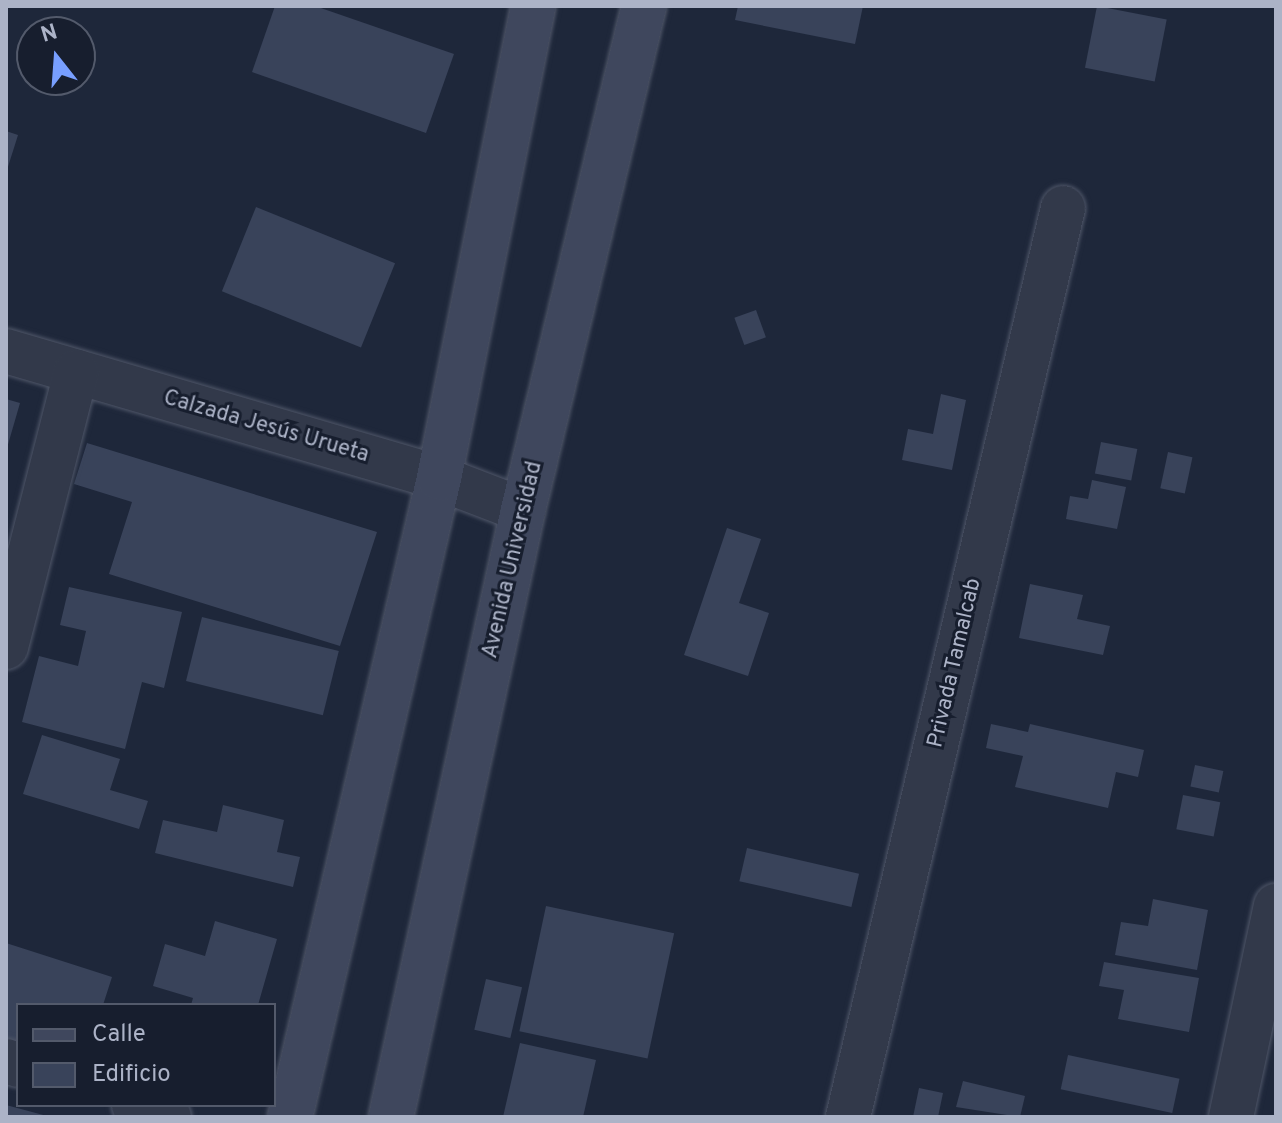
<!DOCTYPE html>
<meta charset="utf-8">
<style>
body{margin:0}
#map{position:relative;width:1282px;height:1123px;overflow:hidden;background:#1e273a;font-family:Overpass,sans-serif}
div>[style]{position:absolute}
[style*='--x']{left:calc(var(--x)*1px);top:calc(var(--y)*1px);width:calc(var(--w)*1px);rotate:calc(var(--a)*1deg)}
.building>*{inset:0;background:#39435a;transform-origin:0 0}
.roads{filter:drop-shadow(0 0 2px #4f5668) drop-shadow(0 0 2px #4f5668)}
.street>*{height:44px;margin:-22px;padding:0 22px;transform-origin:22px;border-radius:22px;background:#32394a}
.secondary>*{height:44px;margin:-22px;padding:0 22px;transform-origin:22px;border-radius:22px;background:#3f475d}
span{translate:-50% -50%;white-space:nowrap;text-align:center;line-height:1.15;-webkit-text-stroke:6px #171e2e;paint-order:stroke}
.street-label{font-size:22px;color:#acb3c7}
.frame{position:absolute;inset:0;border:8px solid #acb3c7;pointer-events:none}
.legend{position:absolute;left:16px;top:1003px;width:260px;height:104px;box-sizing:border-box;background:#171e2e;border:2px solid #535a6b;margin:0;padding:10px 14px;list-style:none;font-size:24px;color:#acb3c7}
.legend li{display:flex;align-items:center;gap:16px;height:40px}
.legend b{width:40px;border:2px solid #535a6b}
.north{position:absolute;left:16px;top:16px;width:80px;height:80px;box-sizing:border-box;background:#171e2e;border:2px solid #535a6b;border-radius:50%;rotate:343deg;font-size:22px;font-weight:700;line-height:32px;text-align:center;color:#acb3c7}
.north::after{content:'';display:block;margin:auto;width:28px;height:36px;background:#789fff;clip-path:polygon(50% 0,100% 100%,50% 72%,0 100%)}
</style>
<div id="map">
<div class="building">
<i style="clip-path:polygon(275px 6px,315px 6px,454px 54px,426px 133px,252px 72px)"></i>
<i style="clip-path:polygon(738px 6px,863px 6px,855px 44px,735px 20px)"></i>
<i style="left:1097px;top:6px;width:71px;height:63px;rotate:11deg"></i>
<i style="clip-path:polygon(6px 131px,18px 135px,7px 170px,6px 170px)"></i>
<i style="left:256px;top:207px;width:150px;height:91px;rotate:22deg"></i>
<i style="left:756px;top:310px;width:29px;height:23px;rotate:70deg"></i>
<i style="clip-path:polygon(941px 394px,966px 400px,952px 470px,902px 460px,908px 429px,933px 434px)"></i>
<i style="clip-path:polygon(6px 399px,20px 403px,7px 448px,6px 448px)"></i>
<i style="left:1101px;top:442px;width:37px;height:32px;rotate:11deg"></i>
<i style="clip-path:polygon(87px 443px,377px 532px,340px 646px,109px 574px,132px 502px,74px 484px)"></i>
<i style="left:1168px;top:452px;width:25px;height:37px;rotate:12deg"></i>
<i style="clip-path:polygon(1092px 480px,1126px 487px,1117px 529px,1066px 519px,1070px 496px,1088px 499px)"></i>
<i style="clip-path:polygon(727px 528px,761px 539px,739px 603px,769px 613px,748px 676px,684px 655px)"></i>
<i style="clip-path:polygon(1030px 584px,1083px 595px,1077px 619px,1110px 626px,1103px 655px,1019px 638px)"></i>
<i style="clip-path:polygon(69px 587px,182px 612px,164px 688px,142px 682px,125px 749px,22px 722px,39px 656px,78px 666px,86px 631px,60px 625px)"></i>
<i style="left:202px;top:617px;width:141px;height:66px;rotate:14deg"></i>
<i style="clip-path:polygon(991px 724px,1028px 732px,1030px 724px,1144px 750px,1138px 777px,1116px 772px,1108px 808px,1015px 787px,1023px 756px,986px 748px)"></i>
<i style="clip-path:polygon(42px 735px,120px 759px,110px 790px,148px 801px,139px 829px,23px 794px)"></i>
<i style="left:1195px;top:765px;width:29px;height:22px;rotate:12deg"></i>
<i style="left:1183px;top:795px;width:38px;height:35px;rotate:11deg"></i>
<i style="clip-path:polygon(223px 805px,284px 820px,277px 852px,300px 857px,293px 887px,155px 853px,163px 820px,217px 832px)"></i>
<i style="left:747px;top:848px;width:115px;height:34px;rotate:13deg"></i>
<i style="clip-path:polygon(1153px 899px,1208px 910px,1197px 970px,1115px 955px,1121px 922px,1148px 926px)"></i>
<i style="left:546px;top:906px;width:131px;height:128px;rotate:12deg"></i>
<i style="clip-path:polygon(215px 921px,277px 939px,258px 1005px,191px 1005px,193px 998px,153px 986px,165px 944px,205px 956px)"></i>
<i style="clip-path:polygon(6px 943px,112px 977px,103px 1005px,18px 1005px,18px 1044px,6px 1041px)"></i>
<i style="clip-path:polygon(1104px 962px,1199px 978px,1189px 1032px,1118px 1019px,1124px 990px,1099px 986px)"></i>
<i style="left:486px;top:979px;width:37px;height:52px;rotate:13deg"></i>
<i style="clip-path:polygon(520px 1043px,596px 1060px,583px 1117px,503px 1117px)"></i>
<i style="left:1068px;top:1055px;width:114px;height:35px;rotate:12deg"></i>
<i style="clip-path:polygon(963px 1081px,1025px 1096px,1020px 1117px,956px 1107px)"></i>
<i style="clip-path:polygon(919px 1088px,943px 1093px,938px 1117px,913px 1117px)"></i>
<i style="clip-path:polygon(6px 1105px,47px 1116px,47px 1117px,6px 1117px)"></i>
</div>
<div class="roads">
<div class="street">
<i style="--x:6;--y:351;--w:451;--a:16.3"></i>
<i style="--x:439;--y:478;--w:90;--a:20.9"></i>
<i style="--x:6;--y:647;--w:284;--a:-75.7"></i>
<i style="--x:6;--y:1061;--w:13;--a:18"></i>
<i style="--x:134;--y:1105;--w:37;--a:19"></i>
<i style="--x:848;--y:1117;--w:934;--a:-76.69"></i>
<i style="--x:1231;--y:1117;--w:216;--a:-78"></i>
</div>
<div class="secondary">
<i style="--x:290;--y:1117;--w:656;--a:-76.87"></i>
<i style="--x:439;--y:478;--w:481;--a:-78.7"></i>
<i style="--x:391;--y:1117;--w:621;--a:-77.73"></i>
<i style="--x:523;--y:510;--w:518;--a:-76.5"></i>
</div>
</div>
<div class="street-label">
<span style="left:266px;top:427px;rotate:16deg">Calzada Jesús Urueta</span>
<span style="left:513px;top:560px;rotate:-77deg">Avenida Universidad</span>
<span style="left:955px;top:663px;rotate:-77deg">Privada Tamalcab</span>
</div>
<div class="frame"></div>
<ul class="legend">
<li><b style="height:10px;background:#3f475d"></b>Calle</li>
<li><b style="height:22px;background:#39435a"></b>Edificio</li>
</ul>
<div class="north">N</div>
</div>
